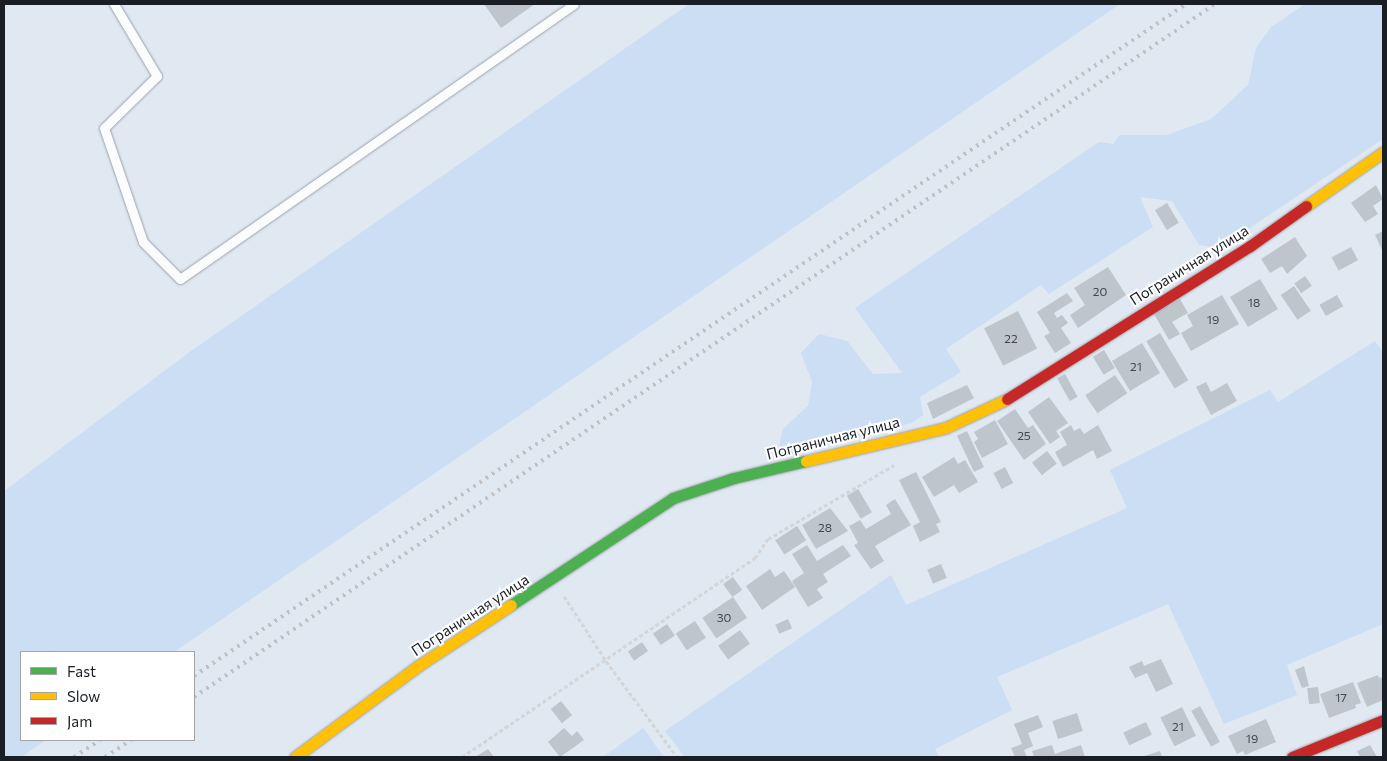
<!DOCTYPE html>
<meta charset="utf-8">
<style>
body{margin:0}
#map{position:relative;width:1387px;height:761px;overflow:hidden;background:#e0e8f2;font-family:Commissioner,sans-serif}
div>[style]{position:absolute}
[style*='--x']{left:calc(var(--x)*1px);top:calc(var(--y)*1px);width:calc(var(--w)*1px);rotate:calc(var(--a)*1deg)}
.green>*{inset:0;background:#cbdef4}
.building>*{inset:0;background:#bec5cd;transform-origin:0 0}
.path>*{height:3px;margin-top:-1.5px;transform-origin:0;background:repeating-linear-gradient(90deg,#d3d5d8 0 4px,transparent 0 6.5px)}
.roads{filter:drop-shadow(0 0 1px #9ca2aa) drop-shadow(0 0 1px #9ca2aa)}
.lane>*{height:9px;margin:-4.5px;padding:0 4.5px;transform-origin:4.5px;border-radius:4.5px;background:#fafcfd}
.fast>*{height:11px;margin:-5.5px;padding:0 5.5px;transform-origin:5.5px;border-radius:5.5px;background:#4caf50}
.slow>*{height:11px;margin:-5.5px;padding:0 5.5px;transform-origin:5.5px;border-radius:5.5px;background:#ffc107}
.jam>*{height:11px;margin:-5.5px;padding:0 5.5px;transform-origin:5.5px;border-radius:5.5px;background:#c62828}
.rail>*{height:4px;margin-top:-2px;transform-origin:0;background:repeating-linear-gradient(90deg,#bfc1c4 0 2.5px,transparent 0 7.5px)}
span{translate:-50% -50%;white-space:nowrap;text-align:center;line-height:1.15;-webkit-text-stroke:4px #fff;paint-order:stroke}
.number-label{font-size:12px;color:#434850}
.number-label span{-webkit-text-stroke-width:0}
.street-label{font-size:15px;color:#1a1f26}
.frame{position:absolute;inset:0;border:5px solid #1a1f26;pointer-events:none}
.legend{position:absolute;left:20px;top:651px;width:175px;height:90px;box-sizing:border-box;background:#fff;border:1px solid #a3a5a8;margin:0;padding:6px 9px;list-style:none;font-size:15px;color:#1a1f26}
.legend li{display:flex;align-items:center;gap:10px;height:25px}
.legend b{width:25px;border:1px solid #a3a5a8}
</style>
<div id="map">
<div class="green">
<i style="clip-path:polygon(689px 4px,1120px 4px,174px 652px,21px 652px,21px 740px,46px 740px,21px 757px,4px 757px,4px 491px,191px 351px)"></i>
<i style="clip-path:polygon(1305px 4px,1383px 4px,1383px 139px,1236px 237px,1213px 247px,1199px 245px,1172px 201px,1140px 197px,1153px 227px,1049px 294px,1041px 285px,946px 349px,961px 372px,920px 397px,923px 415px,912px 423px,787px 455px,779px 446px,783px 429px,808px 406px,812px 382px,801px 353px,819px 334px,847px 341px,873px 374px,902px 373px,855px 308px,1099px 142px,1113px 144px,1120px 135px,1167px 135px,1211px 119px,1248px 85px,1256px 48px,1271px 27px)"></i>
<i style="clip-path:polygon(1375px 341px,1383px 353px,1383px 624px,1287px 665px,1297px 695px,1224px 724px,1168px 604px,997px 677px,1012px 710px,935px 749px,939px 757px,685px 757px,665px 731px,891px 575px,906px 605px,1127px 508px,1110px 470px,1270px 390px,1278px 402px)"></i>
<i style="clip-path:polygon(643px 728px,664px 757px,603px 757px)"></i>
</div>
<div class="building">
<i style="clip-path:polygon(484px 4px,535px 4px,501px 28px)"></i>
<i style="clip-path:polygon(1376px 185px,1383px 199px,1373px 206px,1378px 214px,1365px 222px,1351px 203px)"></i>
<i style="left:1167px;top:203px;width:23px;height:14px;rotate:59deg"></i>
<i style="clip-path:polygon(1383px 231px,1383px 252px,1375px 235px)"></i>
<i style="clip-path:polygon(1295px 237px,1307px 256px,1287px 274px,1282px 266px,1270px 273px,1261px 259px)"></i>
<i style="left:1351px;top:247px;width:15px;height:22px;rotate:62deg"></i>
<i style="clip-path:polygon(1108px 267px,1126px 295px,1078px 328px,1070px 315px,1085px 305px,1074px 288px)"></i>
<i style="left:1305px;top:276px;width:12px;height:13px;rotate:55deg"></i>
<i style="left:1260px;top:279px;width:35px;height:35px;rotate:59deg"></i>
<i style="left:1294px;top:286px;width:30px;height:16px;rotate:56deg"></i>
<i style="clip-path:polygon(1067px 293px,1073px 301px,1054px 313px,1057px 318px,1062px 315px,1068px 323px,1061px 328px,1071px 343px,1055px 353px,1044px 336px,1050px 333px,1037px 312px)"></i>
<i style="clip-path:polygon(1222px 295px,1239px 324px,1191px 351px,1181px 333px,1193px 326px,1187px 315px)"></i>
<i style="left:1337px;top:295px;width:13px;height:20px;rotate:61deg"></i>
<i style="clip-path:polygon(1180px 299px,1188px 313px,1172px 322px,1180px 334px,1169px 340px,1154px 314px)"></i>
<i style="left:1018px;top:311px;width:42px;height:38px;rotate:63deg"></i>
<i style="left:1160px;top:333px;width:55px;height:16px;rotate:59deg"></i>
<i style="left:1142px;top:343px;width:35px;height:35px;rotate:59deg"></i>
<i style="left:1104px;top:350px;width:21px;height:13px;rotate:59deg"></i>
<i style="left:1065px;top:374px;width:26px;height:9px;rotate:61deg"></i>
<i style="left:1115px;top:375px;width:22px;height:36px;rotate:56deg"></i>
<i style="clip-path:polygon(1206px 382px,1211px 392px,1227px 383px,1237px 401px,1211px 415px,1196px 387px)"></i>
<i style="clip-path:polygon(967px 385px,974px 398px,933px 419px,927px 403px)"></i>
<i style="clip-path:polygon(1049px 397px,1068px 423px,1056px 431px,1060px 437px,1050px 444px,1028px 412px)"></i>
<i style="clip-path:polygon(1015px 409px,1028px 428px,1033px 425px,1046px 444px,1024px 460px,997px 421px)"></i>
<i style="clip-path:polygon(995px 420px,1008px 444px,982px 458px,974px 442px,978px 439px,974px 432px)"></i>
<i style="clip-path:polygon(1071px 425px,1074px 431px,1080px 428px,1084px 434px,1098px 425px,1112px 451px,1097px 459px,1093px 450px,1063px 467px,1055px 452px,1067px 445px,1060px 432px)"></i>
<i style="left:967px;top:431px;width:40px;height:11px;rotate:65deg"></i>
<i style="left:1047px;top:451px;width:16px;height:19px;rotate:52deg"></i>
<i style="clip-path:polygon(954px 457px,958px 464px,965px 460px,978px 482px,959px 493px,954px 485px,934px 497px,922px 477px)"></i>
<i style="left:1005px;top:467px;width:18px;height:13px;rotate:63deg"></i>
<i style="clip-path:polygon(916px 472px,941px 522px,936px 524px,940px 532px,920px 542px,913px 526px,920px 522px,899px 480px)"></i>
<i style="left:858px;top:489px;width:27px;height:13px;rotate:59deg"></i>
<i style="clip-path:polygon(895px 499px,911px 525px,875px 546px,884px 561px,871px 569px,854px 545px,858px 543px,849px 526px,860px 520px,866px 529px,891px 514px,886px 505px)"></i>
<i style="clip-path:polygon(830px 508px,848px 531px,816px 549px,802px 525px)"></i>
<i style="left:797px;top:526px;width:17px;height:26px;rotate:57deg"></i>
<i style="clip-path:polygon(807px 545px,817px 561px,843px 545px,851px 556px,823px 574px,828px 582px,817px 589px,823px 598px,808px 607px,792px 581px,804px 573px,792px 554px)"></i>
<i style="left:941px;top:564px;width:15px;height:15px;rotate:67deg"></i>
<i style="clip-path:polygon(770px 569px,775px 577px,784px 571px,795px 587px,762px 610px,746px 586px)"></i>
<i style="left:733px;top:577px;width:16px;height:12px;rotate:55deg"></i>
<i style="left:733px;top:597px;width:25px;height:37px;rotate:56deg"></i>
<i style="left:788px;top:619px;width:10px;height:14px;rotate:66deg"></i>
<i style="left:695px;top:621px;width:20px;height:23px;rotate:57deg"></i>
<i style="left:667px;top:624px;width:14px;height:17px;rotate:56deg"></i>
<i style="left:740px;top:630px;width:17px;height:27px;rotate:54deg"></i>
<i style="left:642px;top:642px;width:11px;height:17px;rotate:56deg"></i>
<i style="clip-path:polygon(1161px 659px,1173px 684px,1156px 692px,1147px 673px,1135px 678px,1129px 667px,1142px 661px,1144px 666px)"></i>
<i style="clip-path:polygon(1304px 666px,1309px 686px,1302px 688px,1295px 670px)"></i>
<i style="clip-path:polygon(1378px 675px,1379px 678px,1383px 677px,1383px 700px,1367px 707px,1357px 683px)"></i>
<i style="clip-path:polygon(1353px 682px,1361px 703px,1355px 705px,1356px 708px,1329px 718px,1320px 694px)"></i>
<i style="left:1318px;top:687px;width:16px;height:11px;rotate:83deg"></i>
<i style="left:561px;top:701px;width:18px;height:13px;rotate:52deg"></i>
<i style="left:1200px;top:706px;width:41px;height:10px;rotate:61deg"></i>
<i style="left:1182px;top:707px;width:32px;height:24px;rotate:64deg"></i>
<i style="left:1077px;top:713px;width:19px;height:26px;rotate:72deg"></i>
<i style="clip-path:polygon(1038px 715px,1043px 727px,1028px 733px,1033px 746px,1024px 750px,1027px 757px,1015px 757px,1011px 748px,1022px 744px,1014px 724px)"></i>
<i style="clip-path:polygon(1266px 719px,1276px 742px,1245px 755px,1243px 751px,1237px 754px,1228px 736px)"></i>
<i style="left:1146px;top:722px;width:14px;height:25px;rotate:65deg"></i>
<i style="clip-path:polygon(564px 728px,572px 736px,577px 731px,584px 740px,560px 757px,548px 742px)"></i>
<i style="clip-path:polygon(1052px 745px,1055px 754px,1081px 745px,1085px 757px,1034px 757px,1032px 751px)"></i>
<i style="clip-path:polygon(1370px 745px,1377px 757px,1360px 757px,1357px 751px)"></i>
<i style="clip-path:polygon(488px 749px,494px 757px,475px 757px)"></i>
<i style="clip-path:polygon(1160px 751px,1162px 757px,1141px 757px)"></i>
</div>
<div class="path">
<i style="--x:564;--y:596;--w:77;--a:57.1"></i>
<i style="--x:606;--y:661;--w:119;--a:53.5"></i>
<i style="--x:462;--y:757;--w:354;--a:-34.2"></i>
<i style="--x:755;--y:558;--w:23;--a:-56"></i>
<i style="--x:768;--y:539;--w:146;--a:-30.4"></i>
</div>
<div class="roads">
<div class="lane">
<i style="--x:114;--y:4;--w:84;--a:59.2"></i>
<i style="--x:157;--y:76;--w:74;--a:135.5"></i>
<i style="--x:104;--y:128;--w:120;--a:71.1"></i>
<i style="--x:143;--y:242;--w:52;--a:45"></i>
<i style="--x:180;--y:279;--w:480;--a:-34.9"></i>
</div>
<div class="fast">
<i style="--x:511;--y:605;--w:194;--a:-33.4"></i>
<i style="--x:673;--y:498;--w:64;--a:-18.2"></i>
<i style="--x:734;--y:478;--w:74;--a:-13.3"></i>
</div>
<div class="slow">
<i style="--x:1306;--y:206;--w:94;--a:-35"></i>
<i style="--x:806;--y:461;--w:143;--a:-13.4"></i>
<i style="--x:945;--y:428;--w:68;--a:-25.1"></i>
<i style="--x:295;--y:757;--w:153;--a:-36.5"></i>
<i style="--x:418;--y:666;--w:111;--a:-33.3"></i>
</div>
<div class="jam">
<i style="--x:1007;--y:399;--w:287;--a:-32.2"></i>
<i style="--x:1250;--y:246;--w:69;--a:-35.5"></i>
<i style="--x:1292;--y:757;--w:98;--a:-22.1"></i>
</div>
</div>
<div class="rail">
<i style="--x:194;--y:676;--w:1198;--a:-34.11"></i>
<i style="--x:194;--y:697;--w:1234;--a:-34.17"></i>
<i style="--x:74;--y:757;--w:31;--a:-33"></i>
<i style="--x:105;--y:757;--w:31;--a:-33"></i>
</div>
<div class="number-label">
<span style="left:1100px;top:292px">20</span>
<span style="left:1254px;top:303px">18</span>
<span style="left:1213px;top:320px">19</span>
<span style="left:1011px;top:339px">22</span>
<span style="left:1136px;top:367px">21</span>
<span style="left:1024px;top:436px">25</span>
<span style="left:825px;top:528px">28</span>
<span style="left:724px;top:618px">30</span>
<span style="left:1341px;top:698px">17</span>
<span style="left:1178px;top:727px">21</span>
<span style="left:1252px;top:739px">19</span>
</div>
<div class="street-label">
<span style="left:1189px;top:265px;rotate:-32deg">Пограничная улица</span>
<span style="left:833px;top:438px;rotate:-14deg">Пограничная улица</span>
<span style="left:470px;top:615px;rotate:-33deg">Пограничная улица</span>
</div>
<div class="frame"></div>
<ul class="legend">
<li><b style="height:6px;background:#4caf50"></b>Fast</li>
<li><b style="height:6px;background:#ffc107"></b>Slow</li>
<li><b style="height:6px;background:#c62828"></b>Jam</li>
</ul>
</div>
